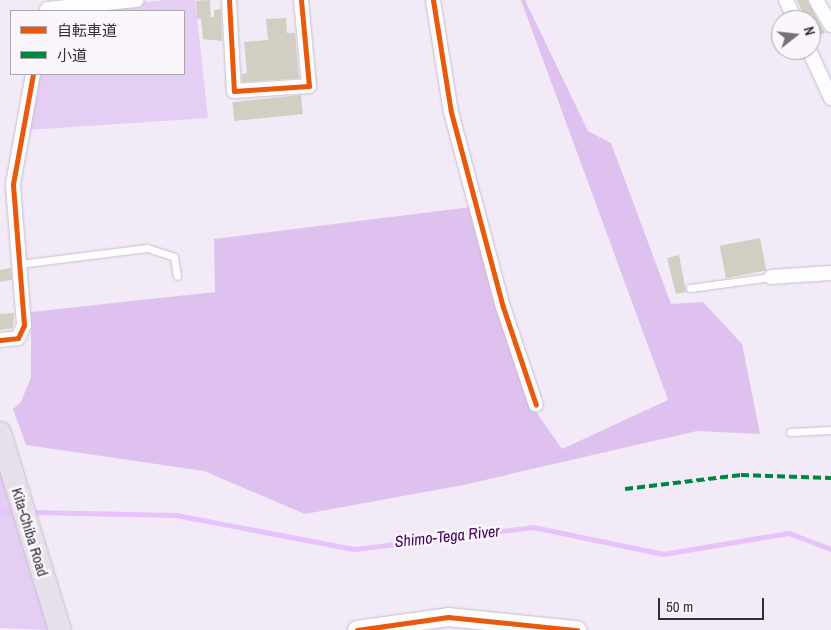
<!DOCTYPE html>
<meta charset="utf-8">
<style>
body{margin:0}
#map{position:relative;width:831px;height:630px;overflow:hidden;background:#f2eaf6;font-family:"Archivo Narrow","Noto Sans JP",sans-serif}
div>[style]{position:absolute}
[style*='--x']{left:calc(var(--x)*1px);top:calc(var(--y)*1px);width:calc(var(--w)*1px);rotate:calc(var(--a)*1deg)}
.green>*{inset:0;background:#e5cef3}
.forest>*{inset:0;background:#dfc1f0}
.stream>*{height:4.5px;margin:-2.25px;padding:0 2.25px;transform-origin:2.25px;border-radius:2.25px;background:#e7c2fc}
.building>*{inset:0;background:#d2cec2;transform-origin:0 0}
.roads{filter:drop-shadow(0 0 1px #c6bfc9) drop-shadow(0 0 1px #c6bfc9)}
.service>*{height:7px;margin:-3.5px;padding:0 3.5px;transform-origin:3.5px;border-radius:3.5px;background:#fdfcfe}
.minor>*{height:14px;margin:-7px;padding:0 7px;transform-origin:7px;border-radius:7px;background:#fdfcfe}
.tertiary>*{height:18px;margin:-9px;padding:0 9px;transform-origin:9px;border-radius:9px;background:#fdfcfe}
.trunk>*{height:22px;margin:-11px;padding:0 11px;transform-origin:11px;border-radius:11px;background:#e6e0ea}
.quiet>*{height:4px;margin-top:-2px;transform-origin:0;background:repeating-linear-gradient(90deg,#00873e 0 8px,transparent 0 12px)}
.cycleway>*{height:5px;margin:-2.5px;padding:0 2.5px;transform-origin:2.5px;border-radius:2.5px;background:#e8590c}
span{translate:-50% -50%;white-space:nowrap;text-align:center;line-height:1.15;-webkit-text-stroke:5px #faf6fc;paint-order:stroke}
.street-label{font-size:15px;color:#352e39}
.water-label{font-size:16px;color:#43005d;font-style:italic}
.legend{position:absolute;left:10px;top:10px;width:175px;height:65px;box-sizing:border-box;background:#faf6fc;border:1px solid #aba6ae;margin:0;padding:6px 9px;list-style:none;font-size:15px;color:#352e39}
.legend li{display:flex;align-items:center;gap:10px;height:25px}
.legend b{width:25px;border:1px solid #aba6ae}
.north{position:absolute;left:771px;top:10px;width:50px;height:50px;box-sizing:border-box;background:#faf6fc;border:1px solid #aba6ae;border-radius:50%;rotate:74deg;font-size:14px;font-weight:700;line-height:20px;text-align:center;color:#352e39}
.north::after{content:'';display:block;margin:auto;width:18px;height:22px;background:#77707b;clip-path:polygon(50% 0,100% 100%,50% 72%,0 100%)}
.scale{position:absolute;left:658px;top:598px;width:106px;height:22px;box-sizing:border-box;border:2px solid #352e39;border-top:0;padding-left:6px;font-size:15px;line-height:18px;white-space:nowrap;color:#352e39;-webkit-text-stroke:4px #faf6fc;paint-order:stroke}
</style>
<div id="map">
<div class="green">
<i style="clip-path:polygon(166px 0,195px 0,208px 118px,27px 130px,37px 74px,184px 74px,184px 11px,53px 11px)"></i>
<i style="clip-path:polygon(0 459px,51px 630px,0 628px)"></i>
</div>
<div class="forest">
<i style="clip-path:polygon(521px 0,525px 0,588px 131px,611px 143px,671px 304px,703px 302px,742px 344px,760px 434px,697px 431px,463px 485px,305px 514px,204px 471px,26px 445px,13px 409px,21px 402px,31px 377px,31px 312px,215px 292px,214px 239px,471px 207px,532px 406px,562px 449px,668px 400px)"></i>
</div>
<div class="stream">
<i style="--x:0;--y:510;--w:16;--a:4"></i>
<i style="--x:31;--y:512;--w:145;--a:1.2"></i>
<i style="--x:176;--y:515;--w:182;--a:10.8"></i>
<i style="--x:355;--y:549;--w:179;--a:-7"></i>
<i style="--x:533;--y:527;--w:133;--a:11.7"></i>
<i style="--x:663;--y:554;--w:128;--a:-9.5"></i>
<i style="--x:789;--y:533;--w:45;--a:20.9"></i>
</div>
<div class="building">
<i style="left:210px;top:0;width:18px;height:14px;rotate:87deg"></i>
<i style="clip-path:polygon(797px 0,807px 0,825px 33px,811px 38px,811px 20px,806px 20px)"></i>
<i style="clip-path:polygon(221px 9px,222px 41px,203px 39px,201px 18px,214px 17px,214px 10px)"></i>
<i style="clip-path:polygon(286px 18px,287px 33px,295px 33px,299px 78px,242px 82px,242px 74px,247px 73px,244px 42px,268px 40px,266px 19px)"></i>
<i style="left:301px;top:95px;width:19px;height:69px;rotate:84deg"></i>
<i style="left:760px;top:238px;width:33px;height:41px;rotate:79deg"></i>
<i style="clip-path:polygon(679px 255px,686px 292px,676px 294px,667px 258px)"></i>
<i style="clip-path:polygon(11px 268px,12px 280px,0 282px,0 270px)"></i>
<i style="clip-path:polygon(14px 313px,13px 328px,0 330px,0 314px)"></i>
</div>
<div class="roads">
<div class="service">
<i style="--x:19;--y:264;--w:129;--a:-7.1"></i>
<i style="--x:147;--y:248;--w:28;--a:18"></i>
<i style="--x:174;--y:257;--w:19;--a:81"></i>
<i style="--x:690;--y:288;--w:82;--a:-7.7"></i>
<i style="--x:790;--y:432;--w:41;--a:-2.8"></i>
</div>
<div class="minor">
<i style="--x:229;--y:0;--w:91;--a:86.9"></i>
<i style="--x:234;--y:91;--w:75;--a:-3.8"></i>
<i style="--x:309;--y:86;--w:86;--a:-95.3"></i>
<i style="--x:433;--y:0;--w:113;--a:80.9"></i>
<i style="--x:451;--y:112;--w:202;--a:75.1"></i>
<i style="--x:503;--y:307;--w:103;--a:71.4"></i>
<i style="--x:786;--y:0;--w:22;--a:66"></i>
<i style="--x:816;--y:0;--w:29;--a:59"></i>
<i style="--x:47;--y:9;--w:90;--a:-5.7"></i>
<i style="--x:809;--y:50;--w:53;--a:65.4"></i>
<i style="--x:771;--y:277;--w:60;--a:-3.8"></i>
<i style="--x:0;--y:340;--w:18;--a:-6"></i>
<i style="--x:18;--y:338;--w:14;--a:-65"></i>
<i style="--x:24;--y:325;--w:141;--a:-94.5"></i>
<i style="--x:13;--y:184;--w:112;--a:-79.7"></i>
</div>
<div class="tertiary">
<i style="--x:357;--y:630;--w:92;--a:-8.1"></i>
<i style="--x:448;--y:617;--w:130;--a:5.8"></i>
</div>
<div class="trunk">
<i style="--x:0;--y:433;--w:206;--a:73.1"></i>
</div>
</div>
<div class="quiet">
<i style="--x:625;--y:489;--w:117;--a:-6.9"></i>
<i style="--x:741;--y:475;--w:90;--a:1.9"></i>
</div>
<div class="cycleway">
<i style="--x:229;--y:0;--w:91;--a:86.9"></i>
<i style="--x:234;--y:91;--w:75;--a:-3.8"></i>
<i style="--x:309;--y:86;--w:86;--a:-95.3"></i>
<i style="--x:433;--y:0;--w:113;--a:80.9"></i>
<i style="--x:451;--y:112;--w:202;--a:75.1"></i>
<i style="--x:503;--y:307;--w:103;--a:71.4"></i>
<i style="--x:0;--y:340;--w:18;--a:-6"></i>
<i style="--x:18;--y:338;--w:14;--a:-65"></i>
<i style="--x:24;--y:325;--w:141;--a:-94.5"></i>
<i style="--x:13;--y:184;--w:112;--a:-79.7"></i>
<i style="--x:357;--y:630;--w:92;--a:-8.1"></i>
<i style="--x:448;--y:617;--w:130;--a:5.8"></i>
</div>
<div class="street-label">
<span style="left:30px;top:532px;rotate:73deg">Kita-Chiba Road</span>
</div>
<div class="water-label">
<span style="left:447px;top:536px;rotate:-6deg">Shimo-Tega River</span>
</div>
<ul class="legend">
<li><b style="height:6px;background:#e8590c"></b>自転車道</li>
<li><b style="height:6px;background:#00873e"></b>小道</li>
</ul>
<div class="north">N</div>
<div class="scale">50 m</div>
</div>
